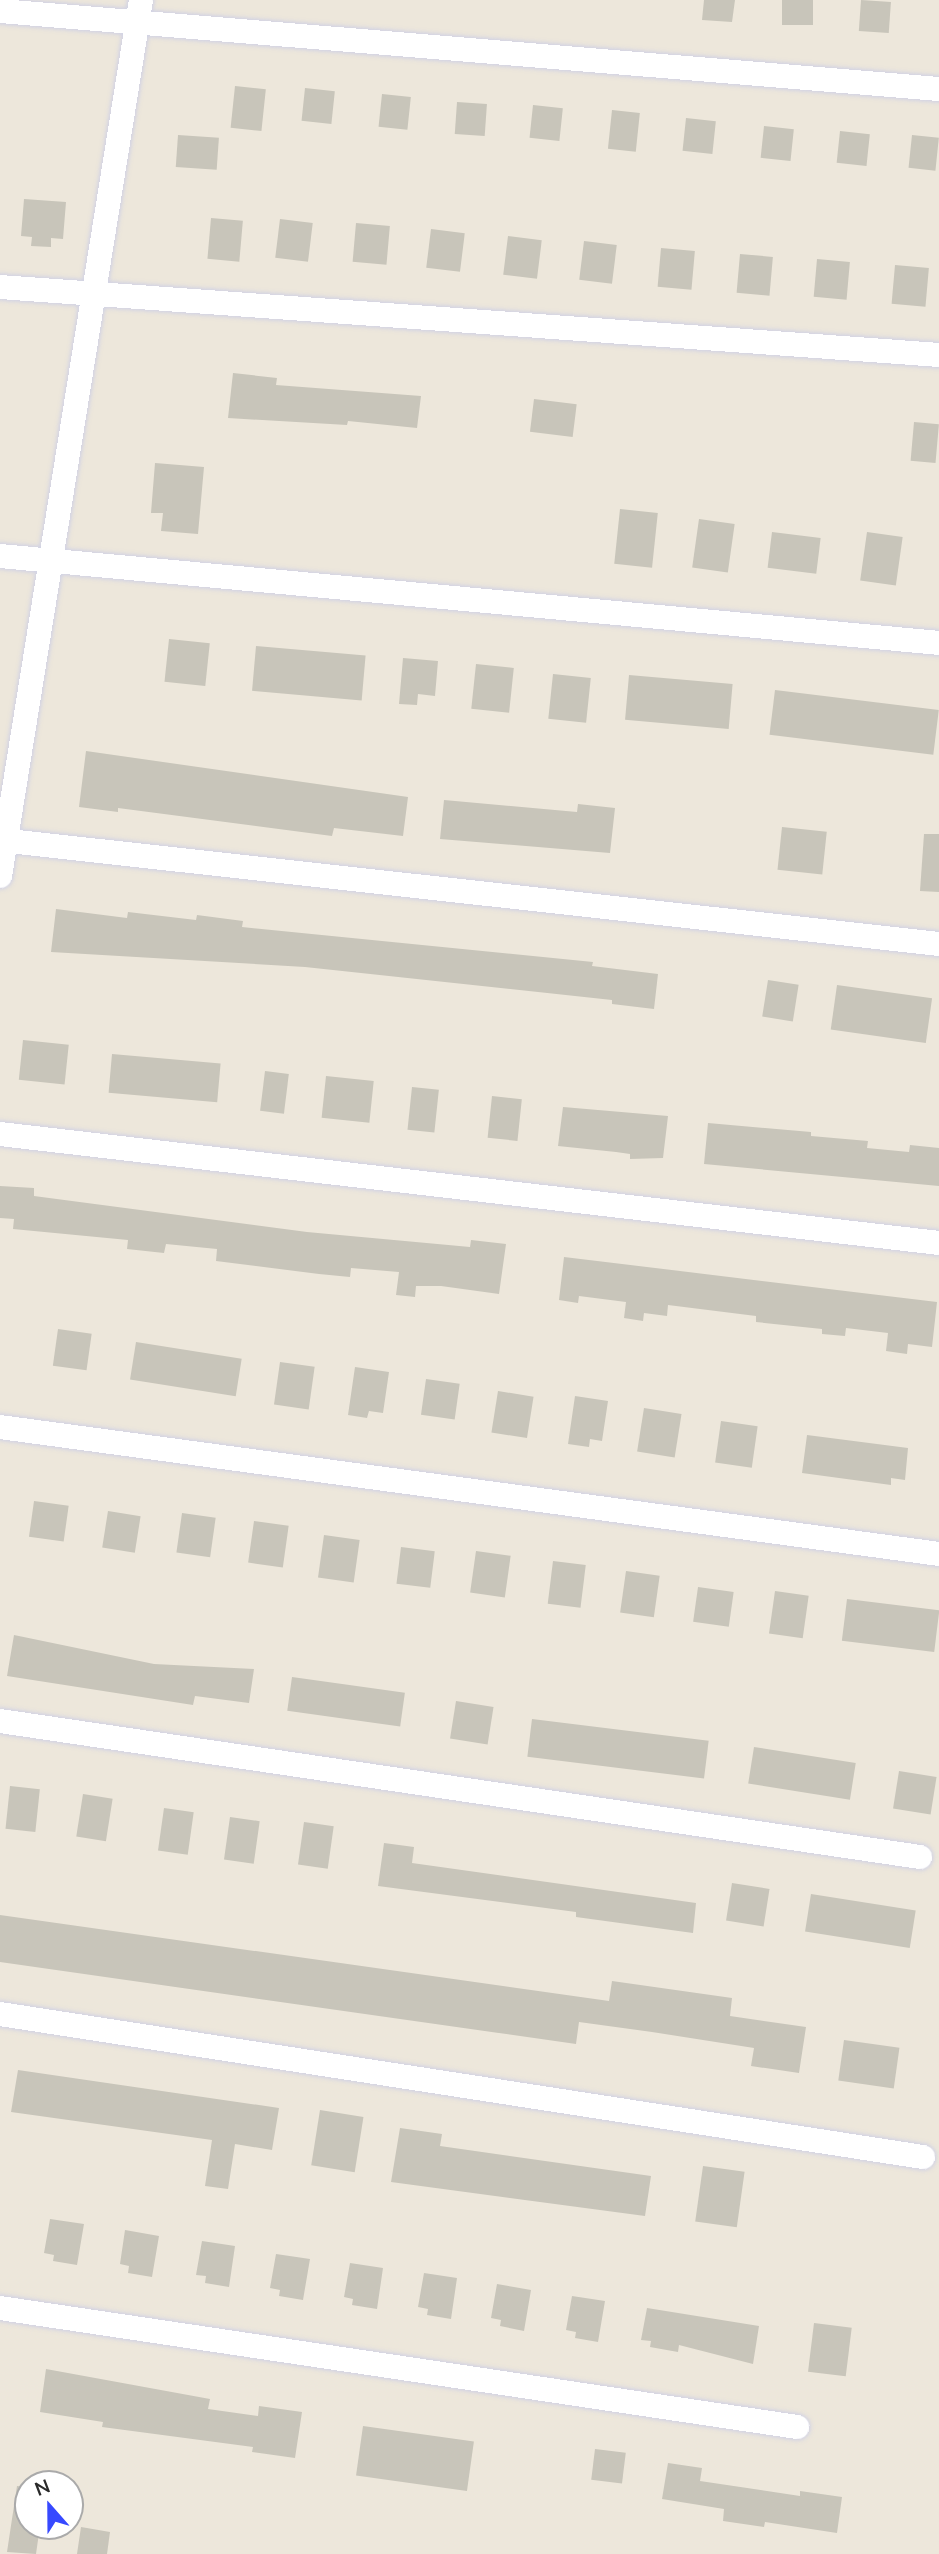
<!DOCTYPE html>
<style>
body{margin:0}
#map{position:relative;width:939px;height:2554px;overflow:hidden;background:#ede7db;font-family:Mulish,sans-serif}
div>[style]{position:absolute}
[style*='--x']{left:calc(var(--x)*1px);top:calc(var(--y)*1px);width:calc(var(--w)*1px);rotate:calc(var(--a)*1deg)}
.building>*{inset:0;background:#c8c5ba;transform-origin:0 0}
.roads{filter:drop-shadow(0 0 2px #d1d2e4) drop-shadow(0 0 2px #d1d2e4)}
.minor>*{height:24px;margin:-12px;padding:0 12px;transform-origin:12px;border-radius:12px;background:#fff}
span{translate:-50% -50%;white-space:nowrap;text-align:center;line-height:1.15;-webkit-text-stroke:7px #fff;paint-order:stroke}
.north{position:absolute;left:14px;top:2470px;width:70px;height:70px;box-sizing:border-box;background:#fff;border:2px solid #aaa;border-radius:50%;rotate:339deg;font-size:19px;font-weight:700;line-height:28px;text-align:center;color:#2a2a2a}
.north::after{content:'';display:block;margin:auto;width:24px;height:32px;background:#3749ff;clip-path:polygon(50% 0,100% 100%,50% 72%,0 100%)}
</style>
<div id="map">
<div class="building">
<i style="clip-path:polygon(704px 0,735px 0,732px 22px,702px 20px)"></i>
<i style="left:782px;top:0;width:31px;height:25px"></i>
<i style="left:861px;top:0;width:30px;height:31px;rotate:4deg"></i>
<i style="left:235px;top:86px;width:31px;height:42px;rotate:6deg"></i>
<i style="left:305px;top:88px;width:30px;height:33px;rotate:6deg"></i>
<i style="left:382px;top:94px;width:29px;height:33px;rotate:6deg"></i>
<i style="left:457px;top:102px;width:30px;height:32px;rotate:4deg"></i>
<i style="left:533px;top:105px;width:30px;height:33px;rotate:6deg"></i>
<i style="left:612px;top:110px;width:28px;height:39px;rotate:6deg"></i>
<i style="left:686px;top:118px;width:30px;height:33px;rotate:6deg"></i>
<i style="left:764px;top:126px;width:30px;height:32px;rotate:6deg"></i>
<i style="left:840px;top:131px;width:30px;height:32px;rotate:6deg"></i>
<i style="left:178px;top:135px;width:41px;height:32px;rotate:4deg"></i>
<i style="left:912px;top:135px;width:27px;height:33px;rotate:6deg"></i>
<i style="clip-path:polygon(24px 199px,66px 202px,63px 239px,51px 238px,51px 247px,31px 246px,32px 237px,21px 236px)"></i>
<i style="left:211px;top:218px;width:32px;height:41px;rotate:5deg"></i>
<i style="left:280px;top:219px;width:33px;height:39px;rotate:7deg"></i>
<i style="left:356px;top:223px;width:34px;height:39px;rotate:5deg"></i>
<i style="left:431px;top:229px;width:34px;height:39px;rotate:7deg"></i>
<i style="left:508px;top:236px;width:34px;height:39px;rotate:7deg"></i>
<i style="left:584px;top:241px;width:33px;height:39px;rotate:7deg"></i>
<i style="left:661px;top:248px;width:34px;height:39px;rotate:5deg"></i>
<i style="left:740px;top:254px;width:33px;height:39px;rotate:5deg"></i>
<i style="left:817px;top:259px;width:33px;height:38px;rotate:5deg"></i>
<i style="left:895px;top:265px;width:34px;height:39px;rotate:5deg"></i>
<i style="clip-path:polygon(233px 373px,277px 378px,276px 385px,421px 396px,417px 428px,348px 421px,347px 425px,228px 418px)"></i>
<i style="left:534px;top:399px;width:43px;height:33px;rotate:7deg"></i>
<i style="left:914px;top:422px;width:25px;height:39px;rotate:5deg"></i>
<i style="clip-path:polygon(155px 463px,204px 467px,198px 534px,161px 531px,163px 513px,151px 513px)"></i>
<i style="left:620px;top:509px;width:38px;height:55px;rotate:6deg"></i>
<i style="left:699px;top:519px;width:36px;height:49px;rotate:8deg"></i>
<i style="left:772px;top:532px;width:49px;height:36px;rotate:7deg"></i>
<i style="left:867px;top:532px;width:36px;height:49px;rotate:8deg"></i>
<i style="left:169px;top:639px;width:41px;height:43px;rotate:6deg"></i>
<i style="left:256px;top:646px;width:110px;height:45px;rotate:5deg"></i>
<i style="clip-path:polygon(403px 658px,438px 661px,435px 696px,418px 694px,417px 705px,399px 704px)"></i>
<i style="left:476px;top:664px;width:38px;height:45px;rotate:6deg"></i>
<i style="left:553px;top:674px;width:38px;height:45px;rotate:6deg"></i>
<i style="left:629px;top:675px;width:104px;height:45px;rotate:5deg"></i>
<i style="left:775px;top:690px;width:165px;height:45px;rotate:7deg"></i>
<i style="clip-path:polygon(86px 751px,408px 797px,403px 836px,334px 828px,332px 836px,118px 808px,118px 812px,79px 807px)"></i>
<i style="clip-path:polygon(444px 800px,577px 812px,578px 804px,615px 808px,610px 853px,440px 839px)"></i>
<i style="left:782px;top:827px;width:45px;height:43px;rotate:6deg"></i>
<i style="clip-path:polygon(924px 834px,939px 834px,939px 892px,920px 891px)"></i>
<i style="clip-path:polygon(56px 909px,127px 918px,128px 912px,196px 920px,197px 915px,243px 921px,242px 927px,593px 962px,592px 966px,658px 974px,654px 1009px,612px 1004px,612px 1000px,305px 967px,51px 952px)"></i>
<i style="left:768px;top:980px;width:31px;height:37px;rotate:9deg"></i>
<i style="left:837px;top:985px;width:96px;height:45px;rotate:8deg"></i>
<i style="left:23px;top:1040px;width:46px;height:40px;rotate:6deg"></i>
<i style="left:112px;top:1054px;width:109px;height:39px;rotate:5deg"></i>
<i style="left:265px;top:1071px;width:24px;height:40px;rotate:7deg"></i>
<i style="left:326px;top:1076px;width:48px;height:42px;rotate:6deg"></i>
<i style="left:412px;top:1087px;width:27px;height:43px;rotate:6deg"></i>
<i style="left:492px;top:1096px;width:30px;height:42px;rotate:6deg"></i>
<i style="clip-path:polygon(563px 1107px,668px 1116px,663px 1158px,630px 1159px,630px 1154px,616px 1152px,558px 1146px)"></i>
<i style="clip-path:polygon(708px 1123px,811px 1132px,811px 1136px,868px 1141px,867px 1148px,909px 1152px,910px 1145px,939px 1148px,939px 1186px,704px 1164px)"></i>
<i style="clip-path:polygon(0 1186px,34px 1188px,34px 1196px,307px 1232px,470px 1247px,471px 1240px,506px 1244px,499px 1294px,441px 1286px,416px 1286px,415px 1297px,396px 1295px,399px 1272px,351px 1268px,350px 1277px,319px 1274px,216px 1261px,217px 1249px,166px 1244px,164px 1253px,127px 1249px,128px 1240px,13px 1229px,14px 1219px,0 1218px)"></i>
<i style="clip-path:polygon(564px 1257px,937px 1302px,932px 1347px,908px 1344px,907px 1354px,886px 1351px,888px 1333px,846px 1328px,845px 1336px,822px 1334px,822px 1329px,756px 1322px,756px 1316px,668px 1305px,667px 1316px,644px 1313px,643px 1321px,624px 1318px,626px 1302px,579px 1296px,578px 1303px,559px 1300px)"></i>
<i style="left:58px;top:1329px;width:34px;height:37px;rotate:8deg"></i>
<i style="left:136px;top:1342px;width:107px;height:38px;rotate:9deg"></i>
<i style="left:280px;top:1362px;width:35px;height:43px;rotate:8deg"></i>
<i style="clip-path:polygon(355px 1367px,389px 1372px,383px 1413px,369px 1411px,367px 1418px,348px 1415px)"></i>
<i style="left:426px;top:1379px;width:34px;height:36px;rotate:8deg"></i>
<i style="left:498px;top:1391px;width:36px;height:42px;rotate:9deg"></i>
<i style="clip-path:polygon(575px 1396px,608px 1401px,602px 1441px,590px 1439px,589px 1447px,568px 1444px)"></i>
<i style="left:644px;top:1408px;width:38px;height:44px;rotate:9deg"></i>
<i style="left:721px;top:1421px;width:37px;height:42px;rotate:8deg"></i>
<i style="clip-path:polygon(807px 1435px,908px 1448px,905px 1480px,891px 1478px,891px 1485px,802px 1473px)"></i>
<i style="left:34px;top:1501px;width:35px;height:36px;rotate:8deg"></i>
<i style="left:108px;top:1511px;width:33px;height:37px;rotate:9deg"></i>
<i style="left:182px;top:1513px;width:34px;height:40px;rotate:8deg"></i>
<i style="left:254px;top:1521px;width:35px;height:42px;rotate:8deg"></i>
<i style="left:324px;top:1535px;width:36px;height:43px;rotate:8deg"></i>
<i style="left:401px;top:1547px;width:34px;height:37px;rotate:7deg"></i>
<i style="left:476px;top:1551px;width:35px;height:42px;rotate:8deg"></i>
<i style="left:553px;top:1561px;width:33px;height:43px;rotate:7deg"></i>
<i style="left:626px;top:1571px;width:34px;height:42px;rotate:8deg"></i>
<i style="left:698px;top:1587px;width:36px;height:35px;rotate:8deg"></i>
<i style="left:775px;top:1591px;width:34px;height:43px;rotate:8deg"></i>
<i style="left:847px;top:1599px;width:93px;height:42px;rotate:7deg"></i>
<i style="clip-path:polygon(14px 1635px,154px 1664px,254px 1669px,249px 1703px,195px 1696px,193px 1705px,7px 1676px)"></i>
<i style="left:292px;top:1677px;width:114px;height:34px;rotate:8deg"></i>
<i style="left:456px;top:1701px;width:38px;height:38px;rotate:9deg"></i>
<i style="left:532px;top:1719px;width:178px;height:38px;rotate:7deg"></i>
<i style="left:754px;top:1747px;width:103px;height:37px;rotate:9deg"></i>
<i style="left:899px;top:1771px;width:38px;height:38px;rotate:9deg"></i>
<i style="left:10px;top:1786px;width:30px;height:43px;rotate:6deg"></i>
<i style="left:83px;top:1794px;width:30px;height:43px;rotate:9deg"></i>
<i style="left:164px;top:1808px;width:30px;height:43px;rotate:8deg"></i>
<i style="left:230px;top:1817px;width:30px;height:43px;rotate:8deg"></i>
<i style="left:304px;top:1822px;width:30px;height:43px;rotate:8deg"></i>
<i style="clip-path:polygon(384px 1843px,414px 1847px,412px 1863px,696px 1903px,693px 1933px,576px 1917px,576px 1912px,378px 1886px)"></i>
<i style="left:732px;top:1883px;width:38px;height:38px;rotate:9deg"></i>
<i style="left:811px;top:1894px;width:106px;height:38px;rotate:9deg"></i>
<i style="clip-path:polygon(0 1915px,609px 2001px,612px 1981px,732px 1998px,730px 2016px,806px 2027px,799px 2073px,751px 2066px,754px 2048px,652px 2032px,579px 2022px,576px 2044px,0 1962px)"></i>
<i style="left:844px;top:2040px;width:56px;height:41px;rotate:8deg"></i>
<i style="clip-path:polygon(18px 2070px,279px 2108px,272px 2150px,235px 2144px,228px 2189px,205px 2186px,212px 2140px,11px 2112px)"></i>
<i style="left:320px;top:2110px;width:44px;height:56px;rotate:9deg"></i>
<i style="clip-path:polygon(400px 2128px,442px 2134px,440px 2146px,651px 2176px,645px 2216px,391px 2182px)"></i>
<i style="left:703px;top:2166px;width:42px;height:56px;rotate:8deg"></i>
<i style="clip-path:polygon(50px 2219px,84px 2224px,77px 2265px,53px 2261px,54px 2255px,44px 2253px)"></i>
<i style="clip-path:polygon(125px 2230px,159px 2236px,152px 2277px,128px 2273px,129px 2266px,120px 2264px)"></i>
<i style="clip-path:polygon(202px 2241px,235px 2246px,229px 2287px,205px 2283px,206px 2276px,196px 2275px)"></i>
<i style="clip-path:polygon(276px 2254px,310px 2259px,303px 2300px,279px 2296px,280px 2290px,270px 2288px)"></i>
<i style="clip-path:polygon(350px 2263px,383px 2268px,377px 2309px,352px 2305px,353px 2299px,344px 2297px)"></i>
<i style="clip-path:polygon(424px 2273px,457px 2278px,451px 2319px,427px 2315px,428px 2309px,418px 2307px)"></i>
<i style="clip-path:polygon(497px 2284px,531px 2290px,524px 2331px,500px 2326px,501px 2320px,491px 2318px)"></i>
<i style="clip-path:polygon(572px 2296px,605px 2301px,598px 2342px,575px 2338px,576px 2332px,566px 2330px)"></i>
<i style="clip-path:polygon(647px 2308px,759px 2326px,753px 2364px,679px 2345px,678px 2352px,650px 2347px,651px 2341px,641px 2340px)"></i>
<i style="left:814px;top:2323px;width:38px;height:49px;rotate:7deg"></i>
<i style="clip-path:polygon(46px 2369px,210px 2399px,208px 2409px,258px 2416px,259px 2406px,302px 2412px,295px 2458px,252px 2452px,253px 2447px,102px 2427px,103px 2422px,40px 2412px)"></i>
<i style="left:363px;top:2426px;width:112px;height:50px;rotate:8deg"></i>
<i style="left:595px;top:2449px;width:31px;height:31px;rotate:7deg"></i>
<i style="clip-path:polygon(668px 2463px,702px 2468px,700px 2481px,800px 2496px,800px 2491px,842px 2497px,837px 2533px,765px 2522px,764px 2527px,723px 2521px,724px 2509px,662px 2499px)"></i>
<i style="clip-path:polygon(17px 2486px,28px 2487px,28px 2526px,40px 2526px,36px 2554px,7px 2552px)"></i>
<i style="clip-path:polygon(81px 2527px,110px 2532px,107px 2554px,77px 2554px)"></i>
</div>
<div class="roads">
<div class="minor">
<i style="--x:0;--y:11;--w:942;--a:4.75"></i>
<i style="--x:0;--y:287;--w:941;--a:4.14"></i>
<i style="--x:0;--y:556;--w:943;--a:5.29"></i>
<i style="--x:0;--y:840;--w:945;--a:6.32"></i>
<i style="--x:0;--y:876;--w:887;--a:-80.86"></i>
<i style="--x:0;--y:1134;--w:945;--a:6.62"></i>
<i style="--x:0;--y:1427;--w:948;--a:7.7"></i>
<i style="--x:0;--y:1721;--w:930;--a:8.41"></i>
<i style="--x:0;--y:2014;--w:934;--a:8.81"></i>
<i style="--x:0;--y:2308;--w:806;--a:8.49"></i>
</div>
</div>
<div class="north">N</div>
</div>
